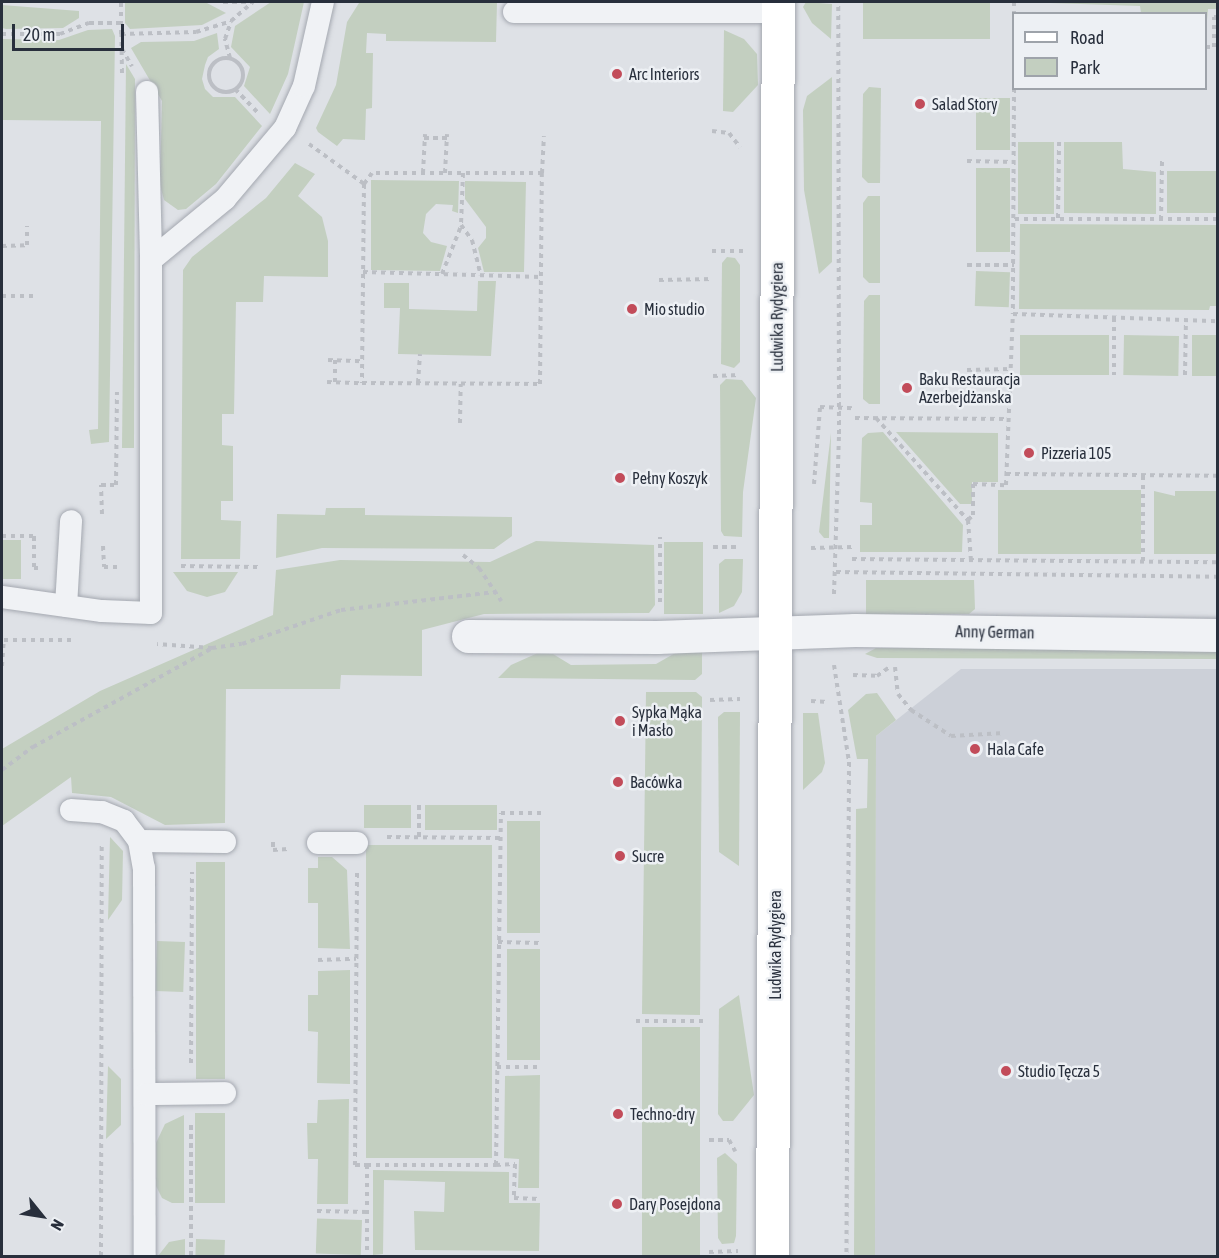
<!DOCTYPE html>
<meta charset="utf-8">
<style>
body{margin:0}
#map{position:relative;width:1219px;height:1258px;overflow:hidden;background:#dee1e6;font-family:"Asap Condensed",sans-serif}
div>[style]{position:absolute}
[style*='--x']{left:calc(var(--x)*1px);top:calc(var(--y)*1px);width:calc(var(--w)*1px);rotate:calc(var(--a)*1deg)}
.built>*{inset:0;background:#ccd0d8}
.green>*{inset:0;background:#c3cfc0;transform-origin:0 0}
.path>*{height:4px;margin-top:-2px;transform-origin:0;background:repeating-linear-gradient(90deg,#bcbfc5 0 4.5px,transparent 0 9px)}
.path>.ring{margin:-2px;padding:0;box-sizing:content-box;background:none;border:4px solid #bcbfc5;border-radius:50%}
.roads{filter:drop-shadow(0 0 2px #a4a8b0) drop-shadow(0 0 2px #a4a8b0)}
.lane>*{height:22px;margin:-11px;padding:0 11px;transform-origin:11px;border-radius:11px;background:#f0f2f5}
.street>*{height:33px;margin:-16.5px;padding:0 16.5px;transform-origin:16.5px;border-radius:16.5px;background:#f0f2f5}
.secondary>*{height:33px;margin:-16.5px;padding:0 16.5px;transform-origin:16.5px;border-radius:16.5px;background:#fff}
.dots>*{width:16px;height:16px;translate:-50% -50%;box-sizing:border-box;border:3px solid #edf0f4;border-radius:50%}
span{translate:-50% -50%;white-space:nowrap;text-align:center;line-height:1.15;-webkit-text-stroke:5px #edf0f4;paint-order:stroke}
.poi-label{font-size:16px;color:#282f3c}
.left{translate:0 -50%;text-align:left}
.street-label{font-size:16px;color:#282f3c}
.frame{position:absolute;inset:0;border:3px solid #282f3c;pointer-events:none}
.legend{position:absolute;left:1012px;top:12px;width:195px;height:78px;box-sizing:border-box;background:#edf0f4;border:2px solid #9ea3aa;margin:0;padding:8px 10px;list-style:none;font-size:18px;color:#282f3c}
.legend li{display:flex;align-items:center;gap:12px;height:30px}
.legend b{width:30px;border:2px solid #9ea3aa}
.north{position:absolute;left:12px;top:1186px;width:60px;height:60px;-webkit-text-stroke:4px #edf0f4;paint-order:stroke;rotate:120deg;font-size:16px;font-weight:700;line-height:24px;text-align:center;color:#282f3c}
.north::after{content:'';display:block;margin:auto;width:21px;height:27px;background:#282f3c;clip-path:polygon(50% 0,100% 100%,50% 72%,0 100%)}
.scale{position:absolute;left:12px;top:24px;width:112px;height:27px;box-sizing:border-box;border:3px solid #282f3c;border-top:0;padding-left:8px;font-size:18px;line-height:21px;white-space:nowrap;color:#282f3c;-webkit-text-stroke:4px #edf0f4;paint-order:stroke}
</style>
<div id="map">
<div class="built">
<i style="clip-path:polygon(961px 669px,1217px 669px,1217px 1256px,875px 1256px,876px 736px)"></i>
</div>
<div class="green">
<i style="clip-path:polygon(125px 2px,205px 2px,226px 13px,202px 25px,130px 29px,125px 23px)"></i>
<i style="clip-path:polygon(271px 2px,304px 2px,288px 74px,270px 114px,244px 86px,250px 67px,231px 47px,235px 26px)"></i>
<i style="clip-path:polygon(497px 2px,496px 42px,386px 41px,386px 34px,367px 33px,366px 53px,373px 53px,372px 108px,366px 109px,365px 140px,343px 139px,337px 146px,318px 132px,316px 128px,336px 85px,347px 22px,359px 3px)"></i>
<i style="clip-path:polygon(806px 2px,832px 4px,831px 39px,812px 23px,803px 7px)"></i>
<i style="left:863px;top:2px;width:127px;height:37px"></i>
<i style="clip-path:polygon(1020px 2px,1217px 2px,1218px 9px,1208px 9px,1206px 31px,1206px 14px,1141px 13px,1140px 6px)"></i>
<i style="clip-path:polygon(2px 5px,79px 11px,79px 18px,63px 28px,6px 29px,2px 28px)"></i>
<i style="clip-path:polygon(112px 29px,115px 36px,109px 442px,91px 444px,89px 430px,98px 429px,101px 121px,2px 120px,2px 39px,59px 40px,88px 30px)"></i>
<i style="clip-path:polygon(724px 30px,744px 39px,757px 54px,758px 85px,733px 112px,723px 111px)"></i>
<i style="clip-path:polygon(217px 33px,219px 49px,208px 57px,205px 65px,202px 79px,205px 89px,213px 97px,235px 97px,262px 126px,216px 184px,186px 209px,178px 210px,164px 200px,160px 185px,162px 101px,131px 48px,141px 42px,194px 41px)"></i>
<i style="clip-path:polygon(126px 64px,135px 79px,134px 448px,122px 448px)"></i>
<i style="clip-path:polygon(832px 77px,832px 262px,819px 274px,804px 190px,803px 110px,807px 96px)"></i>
<i style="clip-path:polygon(869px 87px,881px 88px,880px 183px,868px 183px,862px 177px,863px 94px)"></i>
<i style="left:976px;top:98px;width:34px;height:52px"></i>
<i style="left:1018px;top:142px;width:36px;height:72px"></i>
<i style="clip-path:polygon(1064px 142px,1122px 142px,1123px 169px,1156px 172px,1156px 214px,1064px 213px)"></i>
<i style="clip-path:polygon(295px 163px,315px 174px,298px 196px,322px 217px,328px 241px,328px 277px,264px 276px,263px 302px,236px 302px,234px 414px,222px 414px,222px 445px,233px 446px,233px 501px,221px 501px,221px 520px,241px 521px,240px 559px,181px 559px,183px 270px,192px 257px,266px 198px)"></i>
<i style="left:976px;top:168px;width:34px;height:84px"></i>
<i style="left:1167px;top:171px;width:50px;height:42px"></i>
<i style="clip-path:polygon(371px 180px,459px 181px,458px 213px,452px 211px,453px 205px,436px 204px,426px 214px,423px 233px,431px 242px,447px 246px,440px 271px,371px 270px)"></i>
<i style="clip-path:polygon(465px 181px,526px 182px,524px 272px,484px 272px,478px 248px,486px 238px,486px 227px,465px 199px)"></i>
<i style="clip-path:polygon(868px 196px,880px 196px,880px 283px,869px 283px,863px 277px,863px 203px)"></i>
<i style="clip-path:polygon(1020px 224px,1217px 225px,1217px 306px,1210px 306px,1209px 310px,1019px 309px)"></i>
<i style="clip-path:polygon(727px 257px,735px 258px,740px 265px,740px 362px,734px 368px,721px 364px,722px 263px)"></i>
<i style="left:976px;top:271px;width:34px;height:35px;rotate:2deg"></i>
<i style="clip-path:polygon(478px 281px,496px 281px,491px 356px,398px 354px,400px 308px,384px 308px,384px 283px,409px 283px,409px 309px,477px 311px)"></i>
<i style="clip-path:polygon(869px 295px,880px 295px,880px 404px,869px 404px,863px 399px,864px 301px)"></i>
<i style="left:1020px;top:335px;width:89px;height:40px"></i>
<i style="left:1124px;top:335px;width:55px;height:40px;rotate:1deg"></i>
<i style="left:1192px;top:335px;width:25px;height:41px"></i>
<i style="clip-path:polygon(726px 379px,742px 380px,756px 398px,743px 492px,742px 537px,724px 536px,721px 531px,720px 385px)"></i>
<i style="clip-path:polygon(883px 432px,963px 525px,962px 552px,860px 552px,860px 525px,872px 525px,872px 503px,860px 502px,862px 438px,868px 433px)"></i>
<i style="clip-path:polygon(896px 432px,998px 433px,998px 482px,972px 482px,972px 504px,960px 504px)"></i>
<i style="clip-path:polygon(831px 433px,829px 538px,824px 538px,819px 532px)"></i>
<i style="left:998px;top:490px;width:143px;height:64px"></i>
<i style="clip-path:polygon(1154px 491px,1175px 496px,1175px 491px,1217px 491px,1217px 554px,1154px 554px)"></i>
<i style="clip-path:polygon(326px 508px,365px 508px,365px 515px,512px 517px,512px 536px,494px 549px,322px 548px,276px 558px,277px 514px,325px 515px)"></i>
<i style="left:2px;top:540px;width:19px;height:39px"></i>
<i style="clip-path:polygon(536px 541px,654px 545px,655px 605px,649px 613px,484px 614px,422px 630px,422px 676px,341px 675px,340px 689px,226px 689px,225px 823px,165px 825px,111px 797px,72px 793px,71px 777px,2px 826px,2px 749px,100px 691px,273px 615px,276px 570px,340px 560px,490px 562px)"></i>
<i style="left:664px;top:542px;width:39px;height:72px"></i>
<i style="clip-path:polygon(725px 559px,743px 559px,742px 592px,734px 606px,719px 613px,719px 564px)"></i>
<i style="clip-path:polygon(173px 572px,238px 572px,225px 592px,207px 597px,187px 591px)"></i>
<i style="clip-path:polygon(866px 580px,974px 580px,975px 609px,969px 614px,866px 614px)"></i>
<i style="clip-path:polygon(876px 648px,1217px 649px,1218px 659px,877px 658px,865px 654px)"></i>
<i style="clip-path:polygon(702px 650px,702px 674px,695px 680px,498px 678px,511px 665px,540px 652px,553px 654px,571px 665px,656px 664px,677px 652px)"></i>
<i style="clip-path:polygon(646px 692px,696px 692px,702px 697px,700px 1015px,642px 1014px)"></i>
<i style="clip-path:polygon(877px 693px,896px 720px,876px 736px,875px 1256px,854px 1256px,856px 809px,867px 808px,868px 759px,857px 759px,848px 710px,866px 694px)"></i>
<i style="clip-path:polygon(724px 712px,740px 712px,739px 866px,719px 852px,718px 717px)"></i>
<i style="clip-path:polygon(803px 713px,818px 713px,825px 763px,822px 772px,803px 790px)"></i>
<i style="left:364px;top:805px;width:47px;height:23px"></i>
<i style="left:425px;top:805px;width:72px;height:25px"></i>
<i style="left:507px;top:821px;width:33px;height:112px"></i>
<i style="clip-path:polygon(110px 837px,123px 851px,122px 900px,108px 920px)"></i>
<i style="left:366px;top:845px;width:126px;height:313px"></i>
<i style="clip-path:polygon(318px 857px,332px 857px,347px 870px,350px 949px,318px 948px,318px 903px,308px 903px,308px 868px,318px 868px)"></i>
<i style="left:196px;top:862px;width:29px;height:217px"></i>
<i style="left:157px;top:941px;width:28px;height:50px;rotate:2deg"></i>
<i style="left:507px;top:949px;width:33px;height:111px"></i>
<i style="clip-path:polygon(350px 970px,350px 1084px,317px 1083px,318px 1032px,308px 1031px,308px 995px,318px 995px,318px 971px)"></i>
<i style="clip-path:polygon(739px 995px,754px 1095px,733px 1121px,723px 1121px,718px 1114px,719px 1009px)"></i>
<i style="left:700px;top:1027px;width:229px;height:58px;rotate:90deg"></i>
<i style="clip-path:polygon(108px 1066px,121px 1079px,121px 1125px,106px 1139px)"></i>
<i style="clip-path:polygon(540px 1075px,539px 1188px,518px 1188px,519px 1159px,504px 1158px,505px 1076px)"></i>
<i style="clip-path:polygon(349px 1099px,348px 1204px,317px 1204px,318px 1159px,308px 1159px,307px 1123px,317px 1123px,318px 1100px)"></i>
<i style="left:225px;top:1113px;width:90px;height:30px;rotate:90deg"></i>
<i style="clip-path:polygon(184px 1115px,184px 1203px,172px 1203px,162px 1198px,156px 1186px,156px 1143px,165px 1124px)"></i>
<i style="clip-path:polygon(725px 1153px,737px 1164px,736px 1236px,734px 1243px,722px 1244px,718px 1238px,717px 1158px)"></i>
<i style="clip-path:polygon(373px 1170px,509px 1172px,509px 1203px,540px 1203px,539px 1251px,415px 1250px,414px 1211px,444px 1212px,445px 1182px,384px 1180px,383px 1254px,373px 1255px)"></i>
<i style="left:362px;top:1220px;width:35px;height:45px;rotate:92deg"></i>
<i style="clip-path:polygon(185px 1239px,185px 1256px,158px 1256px,169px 1242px)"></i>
<i style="left:196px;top:1239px;width:29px;height:17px;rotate:2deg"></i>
</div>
<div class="path">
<i style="--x:223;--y:2;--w:29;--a:0"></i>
<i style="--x:1014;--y:2;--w:12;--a:90"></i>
<i style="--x:2;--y:34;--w:58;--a:0"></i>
<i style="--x:60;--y:34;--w:31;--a:-21"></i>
<i style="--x:89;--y:23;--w:32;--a:0"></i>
<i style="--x:121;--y:34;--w:32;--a:-90"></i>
<i style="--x:1206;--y:47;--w:8;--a:0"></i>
<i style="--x:1214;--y:47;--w:30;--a:-90"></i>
<i style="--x:1214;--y:17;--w:4;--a:0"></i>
<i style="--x:122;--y:49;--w:20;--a:60"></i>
<i class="ring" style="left:209px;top:58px;width:30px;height:30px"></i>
<i style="--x:230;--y:58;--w:20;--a:-105"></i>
<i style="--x:225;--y:39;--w:18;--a:-71"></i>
<i style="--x:122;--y:73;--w:39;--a:-91"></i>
<i style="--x:121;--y:34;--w:75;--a:-1.5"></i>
<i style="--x:196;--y:32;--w:37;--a:-17"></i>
<i style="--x:231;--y:21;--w:29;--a:-41"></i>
<i style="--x:1014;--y:88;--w:226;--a:90.3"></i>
<i style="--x:1013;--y:314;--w:205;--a:2"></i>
<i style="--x:235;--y:89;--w:33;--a:46"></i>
<i style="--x:712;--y:131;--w:17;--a:7"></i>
<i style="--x:729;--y:133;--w:18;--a:52"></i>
<i style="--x:424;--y:138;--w:23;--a:0"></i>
<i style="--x:309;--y:144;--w:68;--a:36"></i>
<i style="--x:364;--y:184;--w:199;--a:90.6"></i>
<i style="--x:362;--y:383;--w:178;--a:0.3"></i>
<i style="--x:540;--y:384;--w:211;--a:-89.5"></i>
<i style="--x:542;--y:173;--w:170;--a:180"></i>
<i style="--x:372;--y:173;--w:14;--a:126"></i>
<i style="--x:967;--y:161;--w:48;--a:1.2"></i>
<i style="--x:423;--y:173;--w:39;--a:-87"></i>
<i style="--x:445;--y:173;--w:39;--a:-87"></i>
<i style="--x:463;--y:173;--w:52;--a:92.2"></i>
<i style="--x:461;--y:225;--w:19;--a:54"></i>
<i style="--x:472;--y:240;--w:36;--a:76"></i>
<i style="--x:542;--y:173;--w:37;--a:-87"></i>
<i style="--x:1058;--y:218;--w:76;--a:-89.2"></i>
<i style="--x:1015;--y:219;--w:203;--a:0"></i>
<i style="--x:1161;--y:220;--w:60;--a:-89"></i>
<i style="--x:2;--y:246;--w:25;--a:-2"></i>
<i style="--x:27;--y:245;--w:19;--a:-90"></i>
<i style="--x:712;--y:251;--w:31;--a:0"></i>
<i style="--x:967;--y:265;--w:47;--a:0"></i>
<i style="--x:363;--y:272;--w:177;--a:1.6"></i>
<i style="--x:442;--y:274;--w:52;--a:-68.4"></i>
<i style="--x:659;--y:280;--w:54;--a:-1.1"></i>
<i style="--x:2;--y:296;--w:32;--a:0"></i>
<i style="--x:1114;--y:318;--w:57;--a:90"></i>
<i style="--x:328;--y:360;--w:34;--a:2"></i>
<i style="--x:967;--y:370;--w:43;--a:-1.3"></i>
<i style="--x:1185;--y:375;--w:55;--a:-89"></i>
<i style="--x:713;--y:376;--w:27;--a:-2"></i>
<i style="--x:327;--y:382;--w:35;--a:2"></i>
<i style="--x:335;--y:382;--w:22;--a:-90"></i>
<i style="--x:418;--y:383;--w:29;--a:-86"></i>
<i style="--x:855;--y:418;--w:153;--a:0.4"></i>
<i style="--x:876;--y:418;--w:137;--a:48"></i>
<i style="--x:968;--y:520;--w:7;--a:-45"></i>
<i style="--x:973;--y:515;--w:31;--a:-90"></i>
<i style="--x:973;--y:484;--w:33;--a:2"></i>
<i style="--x:1006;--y:485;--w:171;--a:-87.7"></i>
<i style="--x:460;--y:423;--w:39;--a:-89"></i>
<i style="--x:1006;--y:474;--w:212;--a:0.5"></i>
<i style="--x:1143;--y:476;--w:86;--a:90"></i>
<i style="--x:814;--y:484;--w:77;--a:-85.5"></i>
<i style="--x:820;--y:407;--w:35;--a:2"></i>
<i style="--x:102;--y:514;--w:29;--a:-92"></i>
<i style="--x:101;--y:485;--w:15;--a:0"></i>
<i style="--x:116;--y:485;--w:93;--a:-89.4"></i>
<i style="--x:968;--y:520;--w:41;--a:85.8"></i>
<i style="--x:2;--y:536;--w:32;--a:0"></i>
<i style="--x:34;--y:536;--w:32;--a:90"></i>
<i style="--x:34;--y:568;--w:4;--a:0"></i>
<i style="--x:103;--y:546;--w:21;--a:87"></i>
<i style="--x:104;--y:567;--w:16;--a:0"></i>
<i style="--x:713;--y:547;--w:27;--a:0"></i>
<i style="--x:811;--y:548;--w:41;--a:-1.4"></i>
<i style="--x:463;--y:555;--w:21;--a:39"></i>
<i style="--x:479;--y:568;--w:40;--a:56"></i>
<i style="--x:852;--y:559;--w:366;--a:0.5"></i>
<i style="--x:181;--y:566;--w:80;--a:0.7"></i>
<i style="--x:836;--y:572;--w:382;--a:0.7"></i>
<i style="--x:834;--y:594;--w:160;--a:-88.2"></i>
<i style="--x:839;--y:434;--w:432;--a:-90.1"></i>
<i style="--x:660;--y:602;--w:65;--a:-90"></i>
<i style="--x:212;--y:648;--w:30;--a:-8"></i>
<i style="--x:242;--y:644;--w:105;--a:-19"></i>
<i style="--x:341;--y:610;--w:155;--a:-6.7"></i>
<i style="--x:834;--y:665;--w:98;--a:81.2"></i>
<i style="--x:849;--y:762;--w:494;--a:90.3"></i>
<i style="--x:2;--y:666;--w:26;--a:-86"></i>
<i style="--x:4;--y:640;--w:67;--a:0"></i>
<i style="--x:895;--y:667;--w:27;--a:84"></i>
<i style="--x:898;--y:694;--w:21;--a:51"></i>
<i style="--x:911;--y:710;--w:27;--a:33"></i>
<i style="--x:934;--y:725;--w:20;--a:33"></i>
<i style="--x:951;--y:736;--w:53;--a:-3.2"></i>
<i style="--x:853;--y:675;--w:24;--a:2"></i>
<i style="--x:877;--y:676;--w:14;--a:-36"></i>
<i style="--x:710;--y:700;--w:30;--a:-2"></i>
<i style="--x:811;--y:701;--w:17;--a:3"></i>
<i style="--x:2;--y:770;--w:39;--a:-37"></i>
<i style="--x:33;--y:747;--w:205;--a:-28.9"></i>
<i style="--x:212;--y:648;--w:55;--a:-175.8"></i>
<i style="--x:387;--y:837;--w:113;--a:0.5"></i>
<i style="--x:419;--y:837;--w:32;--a:-90"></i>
<i style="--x:273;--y:842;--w:8;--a:90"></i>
<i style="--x:273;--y:850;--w:15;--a:-4"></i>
<i style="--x:357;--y:873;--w:292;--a:90.4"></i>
<i style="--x:355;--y:1165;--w:12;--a:0"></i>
<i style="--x:367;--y:1165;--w:91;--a:90"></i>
<i style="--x:498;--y:942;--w:42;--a:1.4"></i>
<i style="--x:318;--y:960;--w:38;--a:-2"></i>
<i style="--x:636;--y:1021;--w:72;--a:0"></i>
<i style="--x:191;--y:1063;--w:191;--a:-89.7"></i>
<i style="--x:497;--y:1067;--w:43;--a:0"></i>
<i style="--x:709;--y:1140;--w:20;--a:0"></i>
<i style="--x:729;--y:1140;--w:13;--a:61"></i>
<i style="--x:367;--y:1165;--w:129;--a:0"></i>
<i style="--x:496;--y:1165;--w:352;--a:-89.2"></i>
<i style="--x:501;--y:813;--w:40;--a:0"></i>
<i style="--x:496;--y:1165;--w:19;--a:-3"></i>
<i style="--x:515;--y:1164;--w:34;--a:92"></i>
<i style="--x:514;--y:1198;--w:26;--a:2"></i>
<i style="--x:317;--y:1211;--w:50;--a:1.1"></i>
<i style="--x:709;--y:1252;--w:29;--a:-2"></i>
<i style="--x:101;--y:1256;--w:413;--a:-89.9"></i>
<i style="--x:191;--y:1256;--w:132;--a:-90"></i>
</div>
<div class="roads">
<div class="lane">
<i style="--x:514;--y:12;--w:265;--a:0"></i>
<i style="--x:147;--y:92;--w:168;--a:88.6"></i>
<i style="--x:2;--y:597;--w:101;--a:8"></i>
<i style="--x:102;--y:611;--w:49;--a:2.3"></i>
<i style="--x:151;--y:613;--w:353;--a:-90"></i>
<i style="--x:151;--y:260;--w:96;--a:-39.5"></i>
<i style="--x:225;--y:199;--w:93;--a:-49.8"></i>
<i style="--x:285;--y:128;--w:46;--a:-65.7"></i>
<i style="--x:304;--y:86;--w:86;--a:-77.3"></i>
<i style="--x:66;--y:606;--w:85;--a:-86.6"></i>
<i style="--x:71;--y:810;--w:31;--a:4"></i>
<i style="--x:102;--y:812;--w:24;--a:22"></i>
<i style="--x:124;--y:821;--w:25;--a:53"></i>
<i style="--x:139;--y:841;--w:27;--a:80"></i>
<i style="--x:144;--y:868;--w:388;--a:89.9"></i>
<i style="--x:139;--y:841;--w:86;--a:0.7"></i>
<i style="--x:318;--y:843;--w:39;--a:0"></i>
<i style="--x:146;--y:1094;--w:79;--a:-0.7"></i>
</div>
<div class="street">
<i style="--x:468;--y:636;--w:189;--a:0.3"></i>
<i style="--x:657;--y:637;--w:198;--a:-2"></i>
<i style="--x:855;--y:630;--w:363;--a:0.8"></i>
</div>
<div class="secondary">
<i style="--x:772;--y:1256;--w:1254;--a:-89.73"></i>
</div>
</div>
<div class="dots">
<i style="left:617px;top:74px;background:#c24c5a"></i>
<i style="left:920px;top:104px;background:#c24c5a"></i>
<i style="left:632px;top:309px;background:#c24c5a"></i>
<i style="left:907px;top:388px;background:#c24c5a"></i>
<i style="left:1029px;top:453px;background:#c24c5a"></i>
<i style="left:620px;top:478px;background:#c24c5a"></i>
<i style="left:620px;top:721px;background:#c24c5a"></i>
<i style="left:975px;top:749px;background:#c24c5a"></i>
<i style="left:618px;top:782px;background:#c24c5a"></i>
<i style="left:620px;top:856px;background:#c24c5a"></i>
<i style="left:1006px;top:1071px;background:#c24c5a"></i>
<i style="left:618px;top:1114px;background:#c24c5a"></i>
<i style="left:617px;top:1204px;background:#c24c5a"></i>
</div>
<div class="poi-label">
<span class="left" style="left:629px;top:74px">Arc Interiors</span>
<span class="left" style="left:932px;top:104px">Salad Story</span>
<span class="left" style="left:644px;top:309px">Mio studio</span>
<span class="left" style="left:919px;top:388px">Baku Restauracja<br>Azerbejdżanska</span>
<span class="left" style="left:1041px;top:453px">Pizzeria 105</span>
<span class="left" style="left:632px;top:478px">Pełny Koszyk</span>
<span class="left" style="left:632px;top:721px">Sypka Mąka<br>i Masło</span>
<span class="left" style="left:987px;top:749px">Hala Cafe</span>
<span class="left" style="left:630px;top:782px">Bacówka</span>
<span class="left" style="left:632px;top:856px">Sucre</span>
<span class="left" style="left:1018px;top:1071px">Studio Tęcza 5</span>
<span class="left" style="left:630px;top:1114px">Techno-dry</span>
<span class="left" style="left:629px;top:1204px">Dary Posejdona</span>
</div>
<div class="street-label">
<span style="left:777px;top:317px;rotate:-90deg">Ludwika Rydygiera</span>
<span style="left:995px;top:632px;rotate:1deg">Anny German</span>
<span style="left:775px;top:945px;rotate:-90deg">Ludwika Rydygiera</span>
</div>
<div class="frame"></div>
<ul class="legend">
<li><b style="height:8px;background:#fff"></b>Road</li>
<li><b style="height:16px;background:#c3cfc0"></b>Park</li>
</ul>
<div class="north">N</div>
<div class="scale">20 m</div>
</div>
